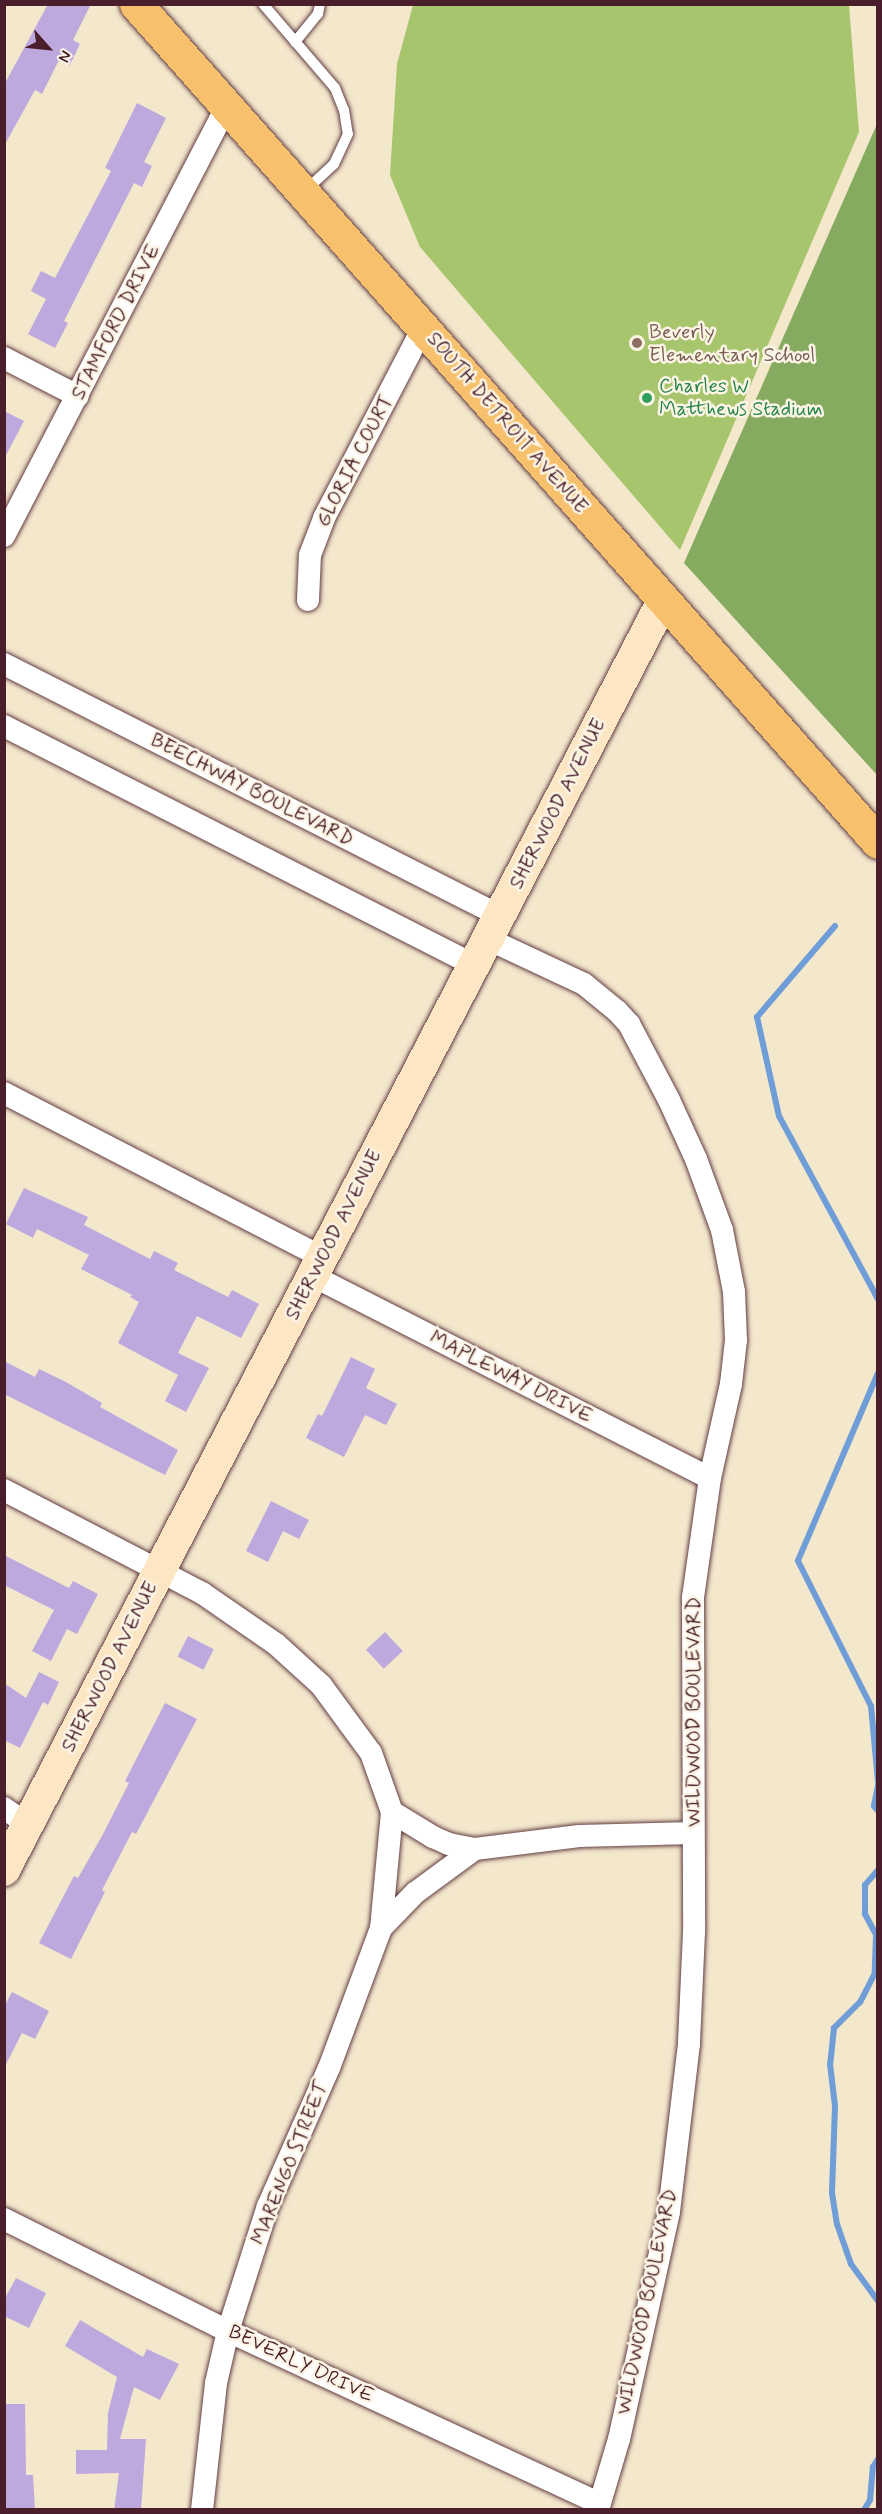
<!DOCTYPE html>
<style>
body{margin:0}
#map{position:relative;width:882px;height:2514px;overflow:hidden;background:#f3e7cc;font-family:Mynerve,sans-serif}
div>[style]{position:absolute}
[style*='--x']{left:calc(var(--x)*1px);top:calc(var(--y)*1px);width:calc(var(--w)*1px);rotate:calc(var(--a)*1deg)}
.green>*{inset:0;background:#a7c56d}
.forest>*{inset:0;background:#85aa60}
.stream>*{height:6px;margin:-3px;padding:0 3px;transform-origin:3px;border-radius:3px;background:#6e9dd7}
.building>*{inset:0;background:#bea9de;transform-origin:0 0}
.roads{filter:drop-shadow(0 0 2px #633d43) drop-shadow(0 0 2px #633d43)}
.lane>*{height:10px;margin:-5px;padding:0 5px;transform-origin:5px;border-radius:5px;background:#fff}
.street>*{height:22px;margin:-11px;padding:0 11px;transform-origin:11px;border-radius:11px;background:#fff}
.secondary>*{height:32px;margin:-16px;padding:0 16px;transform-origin:16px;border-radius:16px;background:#fce6c4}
.primary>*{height:33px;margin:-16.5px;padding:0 16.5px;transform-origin:16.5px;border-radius:16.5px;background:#f7c06c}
.dots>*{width:16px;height:16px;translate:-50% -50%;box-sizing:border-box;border:3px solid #fcf5e5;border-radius:50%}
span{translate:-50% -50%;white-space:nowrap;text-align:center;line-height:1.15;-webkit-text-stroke:5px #fcf5e5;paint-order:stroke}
.street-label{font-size:20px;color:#4a1f2b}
.education-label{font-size:20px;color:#785e54}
.left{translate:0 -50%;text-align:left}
.leisure-label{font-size:20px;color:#27864d}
.frame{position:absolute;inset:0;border:6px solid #4a1f2b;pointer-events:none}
.north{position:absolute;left:18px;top:18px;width:60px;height:60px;-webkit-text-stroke:4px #fcf5e5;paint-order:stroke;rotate:117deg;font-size:16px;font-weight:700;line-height:24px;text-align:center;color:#4a1f2b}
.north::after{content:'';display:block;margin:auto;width:21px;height:27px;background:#4a1f2b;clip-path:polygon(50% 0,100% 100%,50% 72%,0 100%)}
</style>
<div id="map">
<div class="green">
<i style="clip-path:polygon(413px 5px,849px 5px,859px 132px,680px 550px,420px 247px,390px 175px,397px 64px)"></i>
</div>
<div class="forest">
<i style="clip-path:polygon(877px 124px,877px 775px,684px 563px)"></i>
</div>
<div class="stream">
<i style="--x:835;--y:926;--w:120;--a:130.6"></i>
<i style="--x:757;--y:1017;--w:101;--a:77.5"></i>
<i style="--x:779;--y:1116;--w:208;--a:61.6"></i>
<i style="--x:878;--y:1373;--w:204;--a:113.1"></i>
<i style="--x:798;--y:1561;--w:162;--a:63.3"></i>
<i style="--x:871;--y:1706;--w:76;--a:84.7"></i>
<i style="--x:878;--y:1785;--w:21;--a:101"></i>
<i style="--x:874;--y:1806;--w:6;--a:51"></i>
<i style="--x:878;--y:1870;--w:20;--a:131"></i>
<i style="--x:865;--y:1885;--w:29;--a:90"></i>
<i style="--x:865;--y:1914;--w:24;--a:62"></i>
<i style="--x:876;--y:1935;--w:38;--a:92"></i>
<i style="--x:875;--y:1973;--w:33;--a:117"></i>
<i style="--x:860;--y:2002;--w:37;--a:135"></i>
<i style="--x:834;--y:2028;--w:36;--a:96"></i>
<i style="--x:830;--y:2064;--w:42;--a:83.2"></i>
<i style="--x:835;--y:2106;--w:87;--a:92"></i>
<i style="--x:832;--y:2193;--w:31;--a:81"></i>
<i style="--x:837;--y:2224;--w:42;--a:70.7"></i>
<i style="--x:851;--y:2264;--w:46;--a:53.9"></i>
<i style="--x:864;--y:2510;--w:12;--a:-59"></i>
<i style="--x:870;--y:2500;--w:33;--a:-85"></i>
<i style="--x:873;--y:2467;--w:9;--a:-58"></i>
</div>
<div class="building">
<i style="clip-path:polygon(48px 4px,91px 4px,73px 40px,80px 44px,70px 65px,59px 60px,42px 94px,35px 90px,4px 146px,4px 85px)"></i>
<i style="clip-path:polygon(137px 103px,166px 118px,144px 162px,152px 166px,142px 187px,134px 183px,64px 321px,68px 323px,55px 348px,28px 334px,46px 299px,31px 291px,41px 271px,55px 278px,111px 171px,105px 168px)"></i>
<i style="clip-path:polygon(4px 411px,24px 421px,4px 459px)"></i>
<i style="clip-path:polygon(24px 1188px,88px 1217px,84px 1225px,150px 1259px,154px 1251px,178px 1263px,174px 1270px,228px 1297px,232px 1290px,259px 1304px,241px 1338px,197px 1316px,178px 1353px,209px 1368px,186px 1412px,165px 1401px,178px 1375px,118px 1343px,139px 1302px,130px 1297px,132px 1295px,81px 1269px,89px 1255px,37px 1229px,33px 1238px,6px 1224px)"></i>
<i style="clip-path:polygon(351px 1357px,375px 1369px,366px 1388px,397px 1404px,386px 1425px,365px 1415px,344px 1457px,306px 1438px,318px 1414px,322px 1416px)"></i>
<i style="clip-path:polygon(4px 1361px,35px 1377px,39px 1369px,66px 1382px,102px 1403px,100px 1407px,178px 1450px,165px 1475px,4px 1394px)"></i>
<i style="clip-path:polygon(271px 1501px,309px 1520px,299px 1539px,283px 1531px,268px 1562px,246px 1551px)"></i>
<i style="clip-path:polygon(4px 1555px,69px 1588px,73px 1581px,98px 1594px,77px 1634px,67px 1629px,51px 1661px,32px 1651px,54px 1610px,4px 1585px)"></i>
<i style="left:385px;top:1632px;width:26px;height:26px;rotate:47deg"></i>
<i style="left:188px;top:1636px;width:29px;height:23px;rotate:27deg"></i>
<i style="clip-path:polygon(39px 1672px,59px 1682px,48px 1705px,43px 1702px,20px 1748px,4px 1740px,4px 1683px,26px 1698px)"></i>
<i style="clip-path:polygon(165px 1703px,197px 1719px,136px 1834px,132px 1832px,102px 1890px,105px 1892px,71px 1959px,39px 1943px,74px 1876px,78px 1878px,102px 1836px,129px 1783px,125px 1781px)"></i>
<i style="clip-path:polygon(12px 1992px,49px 2011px,35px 2039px,22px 2033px,4px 2068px,4px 2007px)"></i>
<i style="clip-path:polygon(16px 2278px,46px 2293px,29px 2328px,4px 2316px,4px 2300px)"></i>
<i style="clip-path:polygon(80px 2320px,143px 2357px,147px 2349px,179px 2364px,160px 2400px,134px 2387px,120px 2439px,146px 2439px,141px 2510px,114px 2510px,119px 2473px,76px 2474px,76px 2450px,107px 2450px,108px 2413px,117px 2377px,65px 2346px)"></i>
<i style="clip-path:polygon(4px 2404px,25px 2404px,26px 2475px,33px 2475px,35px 2510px,4px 2510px)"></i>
</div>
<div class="roads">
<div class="lane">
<i style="--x:263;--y:4;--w:111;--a:49.4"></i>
<i style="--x:335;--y:88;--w:24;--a:68"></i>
<i style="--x:344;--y:110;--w:24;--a:81"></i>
<i style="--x:348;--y:134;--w:33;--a:115"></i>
<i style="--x:334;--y:164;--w:38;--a:137"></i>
<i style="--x:295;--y:42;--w:36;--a:-51"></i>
<i style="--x:318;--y:14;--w:10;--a:-79"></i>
</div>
<div class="street">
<i style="--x:4;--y:358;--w:83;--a:27.2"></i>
<i style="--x:4;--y:536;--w:484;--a:-62.6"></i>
<i style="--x:308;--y:600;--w:45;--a:-87.5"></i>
<i style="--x:310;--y:555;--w:40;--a:-69"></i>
<i style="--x:324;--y:518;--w:214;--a:-62.5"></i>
<i style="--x:4;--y:664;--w:556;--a:26.93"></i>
<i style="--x:4;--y:726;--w:527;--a:26.95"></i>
<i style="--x:488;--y:939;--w:106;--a:25.1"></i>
<i style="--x:584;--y:984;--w:43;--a:39.3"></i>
<i style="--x:617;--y:1011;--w:18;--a:47"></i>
<i style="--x:629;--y:1024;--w:86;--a:62.2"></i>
<i style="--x:669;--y:1100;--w:65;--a:65.4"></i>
<i style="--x:696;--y:1159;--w:76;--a:69.9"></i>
<i style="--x:722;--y:1230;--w:63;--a:79"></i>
<i style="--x:734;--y:1292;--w:48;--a:87.6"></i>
<i style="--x:736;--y:1340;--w:44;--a:96.5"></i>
<i style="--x:731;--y:1384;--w:96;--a:102.6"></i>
<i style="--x:710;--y:1478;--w:120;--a:98.1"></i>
<i style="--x:693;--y:1597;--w:335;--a:89.8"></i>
<i style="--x:694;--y:1932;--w:112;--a:92.6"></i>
<i style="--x:689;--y:2044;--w:169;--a:96.8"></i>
<i style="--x:669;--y:2212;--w:232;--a:102.4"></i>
<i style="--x:619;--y:2439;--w:74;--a:106.5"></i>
<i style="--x:4;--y:1093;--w:358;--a:27.3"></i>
<i style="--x:313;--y:1276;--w:445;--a:27"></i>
<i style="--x:4;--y:1490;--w:223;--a:27.5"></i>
<i style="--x:202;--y:1593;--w:90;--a:34.6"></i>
<i style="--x:276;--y:1644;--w:61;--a:42.3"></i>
<i style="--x:321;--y:1685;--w:84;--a:53.7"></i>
<i style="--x:371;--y:1753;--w:63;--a:70.4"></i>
<i style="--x:392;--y:1812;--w:117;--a:95.4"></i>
<i style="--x:4;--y:1808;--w:29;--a:35"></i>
<i style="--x:392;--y:1812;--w:48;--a:31.4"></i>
<i style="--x:433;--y:1837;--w:17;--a:24"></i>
<i style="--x:449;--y:1844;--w:26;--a:11"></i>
<i style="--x:4;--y:2219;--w:250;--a:26.6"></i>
<i style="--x:228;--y:2331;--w:410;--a:24.9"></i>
<i style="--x:202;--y:2510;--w:128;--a:-83.7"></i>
<i style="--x:216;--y:2383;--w:53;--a:-77"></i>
<i style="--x:228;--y:2331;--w:131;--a:-72.3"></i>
<i style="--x:268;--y:2206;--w:151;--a:-66.2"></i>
<i style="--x:329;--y:2068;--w:149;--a:-69.6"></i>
<i style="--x:381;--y:1928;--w:49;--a:-45.8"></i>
<i style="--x:415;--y:1893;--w:74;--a:-36.3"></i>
<i style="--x:475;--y:1849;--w:105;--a:-7.1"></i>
<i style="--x:579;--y:1836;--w:114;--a:-1.5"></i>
</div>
<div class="secondary">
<i style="--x:4;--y:1870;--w:1430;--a:-62.56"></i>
</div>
<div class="primary">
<i style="--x:136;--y:4;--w:1119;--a:48.48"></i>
</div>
</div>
<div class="dots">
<i style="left:637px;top:343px;background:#8d6e63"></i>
<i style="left:647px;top:398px;background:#2e9e5b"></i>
</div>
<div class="street-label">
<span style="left:116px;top:322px;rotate:-63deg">STAMFORD DRIVE</span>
<span style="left:507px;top:423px;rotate:49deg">SOUTH DETROIT AVENUE</span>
<span style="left:355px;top:461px;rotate:-63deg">GLORIA COURT</span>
<span style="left:252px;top:790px;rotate:27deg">BEECHWAY BOULEVARD</span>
<span style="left:558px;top:804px;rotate:-63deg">SHERWOOD AVENUE</span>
<span style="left:334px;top:1235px;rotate:-63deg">SHERWOOD AVENUE</span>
<span style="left:511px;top:1377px;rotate:27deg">MAPLEWAY DRIVE</span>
<span style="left:110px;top:1667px;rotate:-63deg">SHERWOOD AVENUE</span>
<span style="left:694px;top:1712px;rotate:-90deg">WILDWOOD BOULEVARD</span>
<span style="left:290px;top:2163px;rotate:-68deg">MARENGO STREET</span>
<span style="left:647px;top:2302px;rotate:-78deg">WILDWOOD BOULEVARD</span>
<span style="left:301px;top:2364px;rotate:25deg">BEVERLY DRIVE</span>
</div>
<div class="education-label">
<span class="left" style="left:649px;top:344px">Beverly<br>Elementary School</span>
</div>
<div class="leisure-label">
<span class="left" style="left:659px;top:398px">Charles W<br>Matthews Stadium</span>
</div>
<div class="frame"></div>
<div class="north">N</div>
</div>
